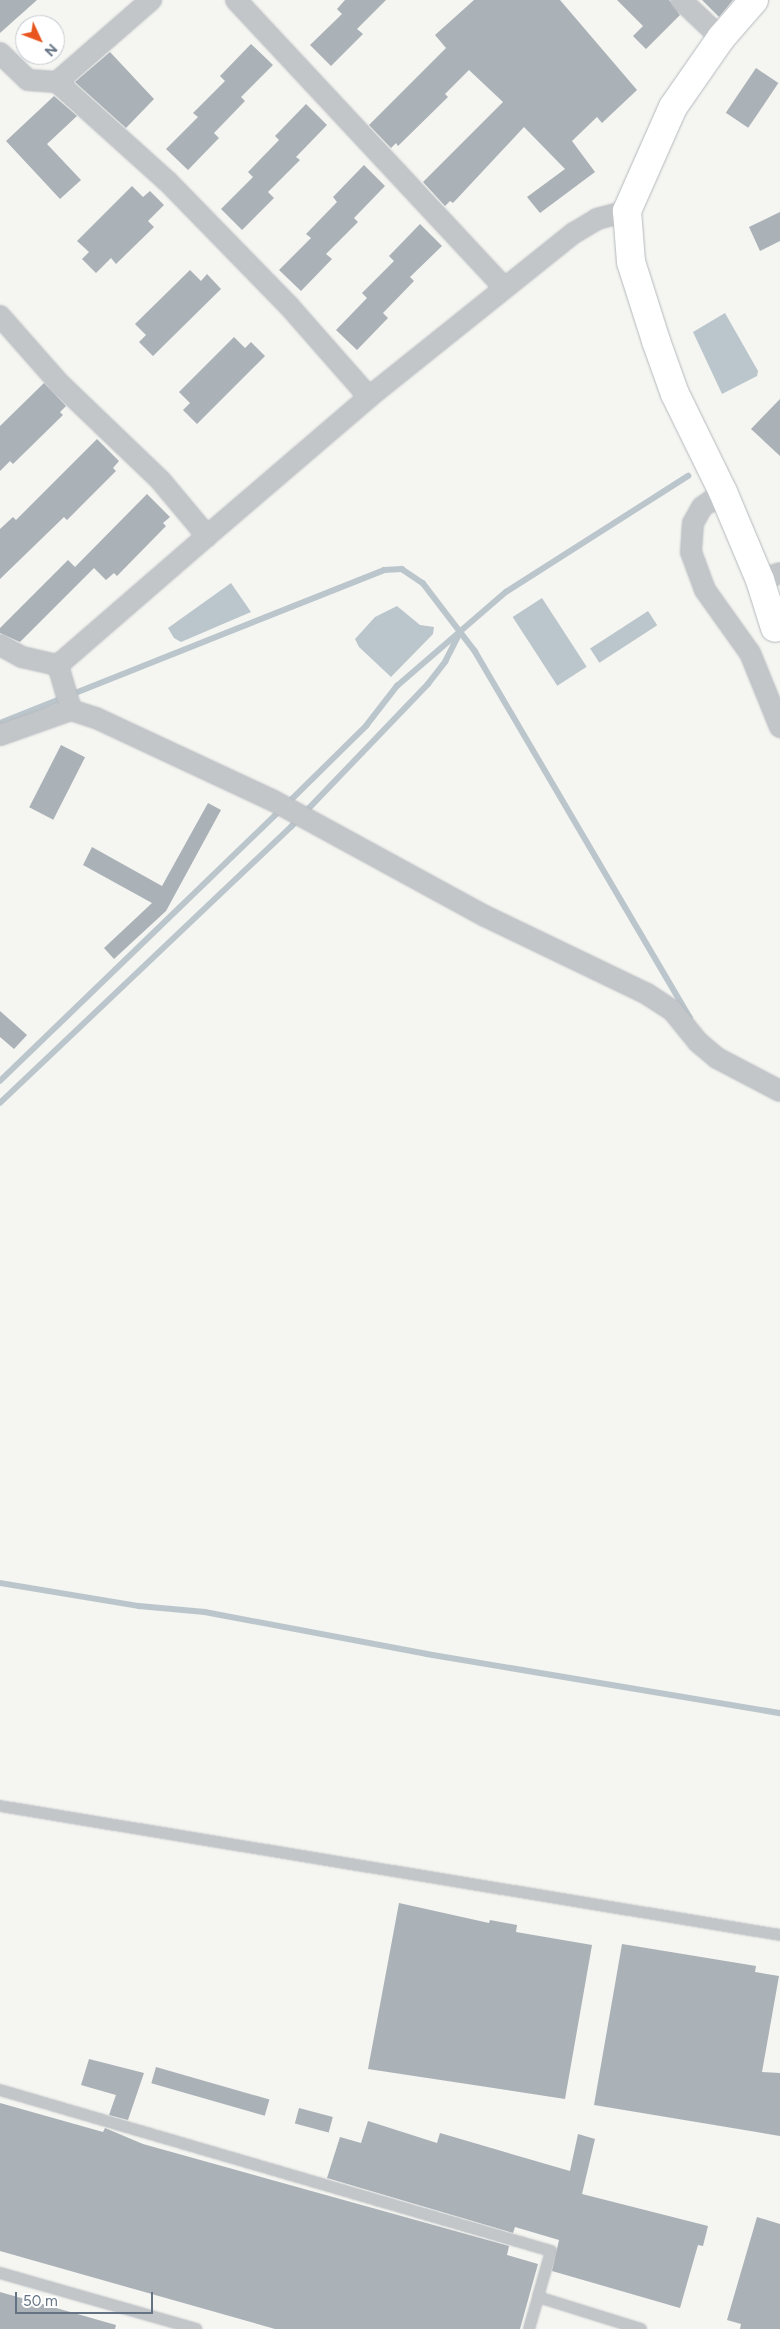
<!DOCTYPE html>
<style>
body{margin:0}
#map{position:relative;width:780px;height:2329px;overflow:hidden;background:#f5f5f1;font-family:Figtree,sans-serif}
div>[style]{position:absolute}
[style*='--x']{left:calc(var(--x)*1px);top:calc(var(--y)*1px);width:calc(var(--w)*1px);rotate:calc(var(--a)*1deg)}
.water>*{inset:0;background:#bbc6cc;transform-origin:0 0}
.stream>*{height:5.5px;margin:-2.75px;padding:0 2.75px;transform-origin:2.75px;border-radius:2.75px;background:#bbc6cc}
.building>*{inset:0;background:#aab1b7;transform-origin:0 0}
.roads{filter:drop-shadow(0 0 1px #b4b9be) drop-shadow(0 0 1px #b4b9be)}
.lane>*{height:10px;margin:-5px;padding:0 5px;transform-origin:5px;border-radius:5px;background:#c2c6c9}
.street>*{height:20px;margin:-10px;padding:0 10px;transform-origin:10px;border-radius:10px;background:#c2c6c9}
.secondary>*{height:28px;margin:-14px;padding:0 14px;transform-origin:14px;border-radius:14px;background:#fff}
span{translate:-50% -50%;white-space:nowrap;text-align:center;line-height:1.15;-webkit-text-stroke:5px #fff;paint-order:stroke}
.north{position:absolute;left:15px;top:15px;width:50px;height:50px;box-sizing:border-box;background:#fff;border:1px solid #c1c7cd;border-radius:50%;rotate:133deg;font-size:14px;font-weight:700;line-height:20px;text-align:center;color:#637383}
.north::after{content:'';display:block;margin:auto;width:18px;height:22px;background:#e8551d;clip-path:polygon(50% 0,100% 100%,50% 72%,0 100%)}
.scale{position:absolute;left:15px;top:2292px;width:138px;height:22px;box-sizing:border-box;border:2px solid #637383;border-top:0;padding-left:6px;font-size:15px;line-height:18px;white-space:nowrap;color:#637383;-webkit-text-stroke:4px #fff;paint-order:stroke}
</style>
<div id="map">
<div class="water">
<i style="clip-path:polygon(725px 313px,758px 371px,757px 376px,722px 394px,693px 332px)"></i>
<i style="clip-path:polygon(231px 583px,251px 612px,181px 642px,174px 638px,168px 628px)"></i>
<i style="left:542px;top:598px;width:82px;height:35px;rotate:57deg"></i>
<i style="clip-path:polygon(397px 606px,420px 625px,434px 627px,433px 634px,391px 677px,359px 647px,355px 639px,375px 617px)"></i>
<i style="left:648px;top:611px;width:17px;height:69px;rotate:57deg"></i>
</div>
<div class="stream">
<i style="--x:0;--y:723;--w:413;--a:-21.7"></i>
<i style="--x:384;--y:570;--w:18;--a:-3"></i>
<i style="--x:402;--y:569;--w:25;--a:34"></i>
<i style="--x:423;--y:583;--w:86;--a:52.6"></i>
<i style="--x:475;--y:651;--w:425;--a:59.6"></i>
<i style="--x:288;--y:803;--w:110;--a:-44.6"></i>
<i style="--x:366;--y:726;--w:51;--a:-52.2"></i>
<i style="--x:397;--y:686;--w:144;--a:-40.8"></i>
<i style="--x:506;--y:592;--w:216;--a:-32.5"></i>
<i style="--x:0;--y:1081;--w:390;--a:-44"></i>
<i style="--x:0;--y:1103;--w:401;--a:-43.5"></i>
<i style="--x:291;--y:827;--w:198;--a:-46.2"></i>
<i style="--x:428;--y:684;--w:28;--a:-52"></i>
<i style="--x:445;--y:662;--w:29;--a:-63"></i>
<i style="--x:0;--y:1583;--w:141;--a:9.4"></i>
<i style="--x:139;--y:1606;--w:66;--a:5.2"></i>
<i style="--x:205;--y:1612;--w:226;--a:10.7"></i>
<i style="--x:427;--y:1654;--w:358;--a:9.5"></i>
</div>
<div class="building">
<i style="clip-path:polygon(0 0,37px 0,0 33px)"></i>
<i style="clip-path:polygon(345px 0,386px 0,357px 29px,363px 34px,331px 66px,310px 45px,342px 14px,337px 9px)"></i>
<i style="clip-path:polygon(474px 0,560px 0,637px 90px,602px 123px,597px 117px,572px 141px,595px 172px,540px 213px,527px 197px,565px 169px,524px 127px,453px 203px,450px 201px,445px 206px,423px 182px,503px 102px,469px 70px,445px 94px,448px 97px,398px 146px,396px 143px,391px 148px,369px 125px,446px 48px,435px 35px)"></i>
<i style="clip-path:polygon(617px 0,669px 0,680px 15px,646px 49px,633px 36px,643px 26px)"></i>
<i style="clip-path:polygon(702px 0,733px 0,719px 17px)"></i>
<i style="clip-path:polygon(251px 44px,273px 65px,241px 97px,245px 101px,214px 133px,219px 138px,188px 170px,166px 149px,198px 117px,193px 113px,225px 81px,220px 76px)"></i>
<i style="clip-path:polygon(110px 52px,154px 99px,126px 128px,75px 82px)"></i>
<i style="left:756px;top:68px;width:27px;height:54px;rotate:34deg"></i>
<i style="clip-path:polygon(54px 96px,77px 116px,47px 144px,81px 180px,60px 199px,6px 141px)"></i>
<i style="clip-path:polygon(306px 104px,327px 125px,296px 157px,300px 160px,268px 192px,274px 198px,242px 230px,221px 209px,253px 177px,248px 172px,279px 140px,275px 136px)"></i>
<i style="clip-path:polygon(364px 165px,385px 186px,354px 218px,358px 222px,326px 254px,332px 259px,301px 291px,279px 270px,311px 238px,306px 234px,337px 202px,333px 197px)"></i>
<i style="clip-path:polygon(132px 186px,143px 197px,150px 191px,164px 205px,148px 221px,154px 227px,116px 264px,111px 258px,96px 273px,82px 259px,89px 252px,77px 241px)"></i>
<i style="clip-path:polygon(780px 212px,780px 241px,760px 251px,749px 227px)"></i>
<i style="clip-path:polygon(420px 224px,442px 246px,410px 277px,414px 281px,383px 313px,388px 318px,357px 350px,336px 330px,367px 298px,362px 293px,394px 261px,389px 256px)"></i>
<i style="clip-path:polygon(190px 270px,201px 281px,207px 274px,221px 289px,153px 356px,139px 342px,146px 335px,135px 324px)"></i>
<i style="clip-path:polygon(234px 337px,245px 348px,251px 342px,265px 356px,197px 424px,183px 410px,190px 403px,179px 392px)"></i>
<i style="clip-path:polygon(44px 383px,66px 406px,60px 412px,63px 415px,13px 464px,10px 461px,0 471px,0 426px)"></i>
<i style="clip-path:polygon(780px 399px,780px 456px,751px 429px)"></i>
<i style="clip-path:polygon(97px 439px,119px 461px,113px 468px,116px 471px,67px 520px,64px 517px,0 579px,0 529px,13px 517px,16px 520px)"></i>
<i style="clip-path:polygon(147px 494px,170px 517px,163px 523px,166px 526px,117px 576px,114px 573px,106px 580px,94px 568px,20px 642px,0 633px,0 628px,68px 560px,75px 567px)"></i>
<i style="left:61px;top:745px;width:27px;height:70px;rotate:27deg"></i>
<i style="clip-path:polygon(208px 803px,221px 810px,166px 911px,114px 959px,104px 948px,152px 903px,83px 865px,92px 847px,162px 886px)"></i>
<i style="clip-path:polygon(0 1011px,27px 1035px,14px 1049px,0 1037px)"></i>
<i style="clip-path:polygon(399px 1903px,489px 1923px,490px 1920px,517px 1925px,516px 1932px,592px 1945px,565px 2099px,368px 2069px)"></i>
<i style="clip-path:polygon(622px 1944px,756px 1966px,755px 1972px,779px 1976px,762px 2072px,780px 2073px,780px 2136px,594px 2105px)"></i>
<i style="clip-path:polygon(89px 2059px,144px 2073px,128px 2120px,109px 2115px,116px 2095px,81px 2085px)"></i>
<i style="left:156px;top:2067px;width:118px;height:17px;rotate:16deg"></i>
<i style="clip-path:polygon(0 2103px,103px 2132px,105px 2128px,143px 2144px,509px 2246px,507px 2255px,538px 2264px,520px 2329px,275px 2329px,0 2251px)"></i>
<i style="left:299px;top:2108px;width:35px;height:16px;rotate:15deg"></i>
<i style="clip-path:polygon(368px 2121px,437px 2143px,440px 2133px,570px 2171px,578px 2134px,595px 2139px,582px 2194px,708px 2226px,703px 2246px,698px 2245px,680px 2308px,552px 2271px,559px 2240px,515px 2227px,513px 2233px,327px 2178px,340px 2137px,361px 2143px)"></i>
<i style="clip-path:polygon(757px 2217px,780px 2224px,780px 2329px,740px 2329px,741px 2324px,727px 2320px)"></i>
<i style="clip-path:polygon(0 2292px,116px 2325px,115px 2329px,0 2329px)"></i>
</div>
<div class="roads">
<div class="lane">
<i style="--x:0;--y:1806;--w:791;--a:9.39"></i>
<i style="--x:0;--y:2090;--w:574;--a:16.29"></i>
<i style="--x:551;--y:2251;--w:48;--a:105.8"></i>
<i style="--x:0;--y:2273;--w:204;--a:15.9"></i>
<i style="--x:529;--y:2329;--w:33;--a:-74"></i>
<i style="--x:538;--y:2297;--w:108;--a:17.3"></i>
</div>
<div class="street">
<i style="--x:236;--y:0;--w:393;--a:47"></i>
<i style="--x:681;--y:0;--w:55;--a:43.5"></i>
<i style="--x:0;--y:53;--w:39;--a:44"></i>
<i style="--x:28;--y:80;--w:29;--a:4"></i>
<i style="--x:57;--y:82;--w:125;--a:-41.1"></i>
<i style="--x:57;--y:82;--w:149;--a:42"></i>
<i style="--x:168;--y:182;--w:173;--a:45.7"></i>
<i style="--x:289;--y:306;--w:121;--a:48.7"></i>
<i style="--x:0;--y:316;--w:91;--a:48.6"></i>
<i style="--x:60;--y:384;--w:140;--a:43.8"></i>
<i style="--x:161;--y:481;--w:72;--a:50.1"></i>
<i style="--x:207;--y:536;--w:197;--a:139.1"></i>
<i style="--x:723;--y:492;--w:26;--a:144"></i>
<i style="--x:702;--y:507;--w:18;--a:119"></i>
<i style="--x:693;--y:523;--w:29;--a:94"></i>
<i style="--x:691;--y:552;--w:40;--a:69.8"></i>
<i style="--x:705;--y:590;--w:77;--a:54.5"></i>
<i style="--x:750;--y:653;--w:80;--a:67.9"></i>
<i style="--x:207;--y:536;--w:213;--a:-40.6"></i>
<i style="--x:369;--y:397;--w:263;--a:-38.7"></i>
<i style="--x:574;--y:233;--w:27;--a:-31"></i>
<i style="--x:597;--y:219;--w:31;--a:-15"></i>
<i style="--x:760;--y:580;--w:21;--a:-19"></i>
<i style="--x:0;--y:645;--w:25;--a:29"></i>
<i style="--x:22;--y:657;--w:37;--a:13"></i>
<i style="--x:71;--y:710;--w:26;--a:18"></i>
<i style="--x:96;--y:718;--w:196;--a:25"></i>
<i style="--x:274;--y:801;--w:240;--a:28.6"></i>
<i style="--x:485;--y:916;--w:180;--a:25.7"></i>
<i style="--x:647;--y:994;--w:30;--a:33"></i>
<i style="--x:672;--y:1010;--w:41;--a:50.9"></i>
<i style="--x:698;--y:1042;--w:25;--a:40"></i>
<i style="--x:717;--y:1058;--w:71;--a:27.6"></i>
<i style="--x:0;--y:735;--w:75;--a:-19.4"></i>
<i style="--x:71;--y:710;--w:47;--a:-106.1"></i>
</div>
<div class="secondary">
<i style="--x:754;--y:0;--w:50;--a:131"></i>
<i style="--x:721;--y:38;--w:84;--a:124.8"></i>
<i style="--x:673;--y:107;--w:114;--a:113.9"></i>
<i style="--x:627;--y:211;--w:51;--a:85.5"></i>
<i style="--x:631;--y:262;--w:83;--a:72.4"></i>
<i style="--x:656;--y:341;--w:56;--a:70.3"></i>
<i style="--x:675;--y:394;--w:109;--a:63.9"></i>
<i style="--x:723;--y:492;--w:95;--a:67.2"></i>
<i style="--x:760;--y:580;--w:50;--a:72.6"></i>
</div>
</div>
<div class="north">N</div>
<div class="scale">50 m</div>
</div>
